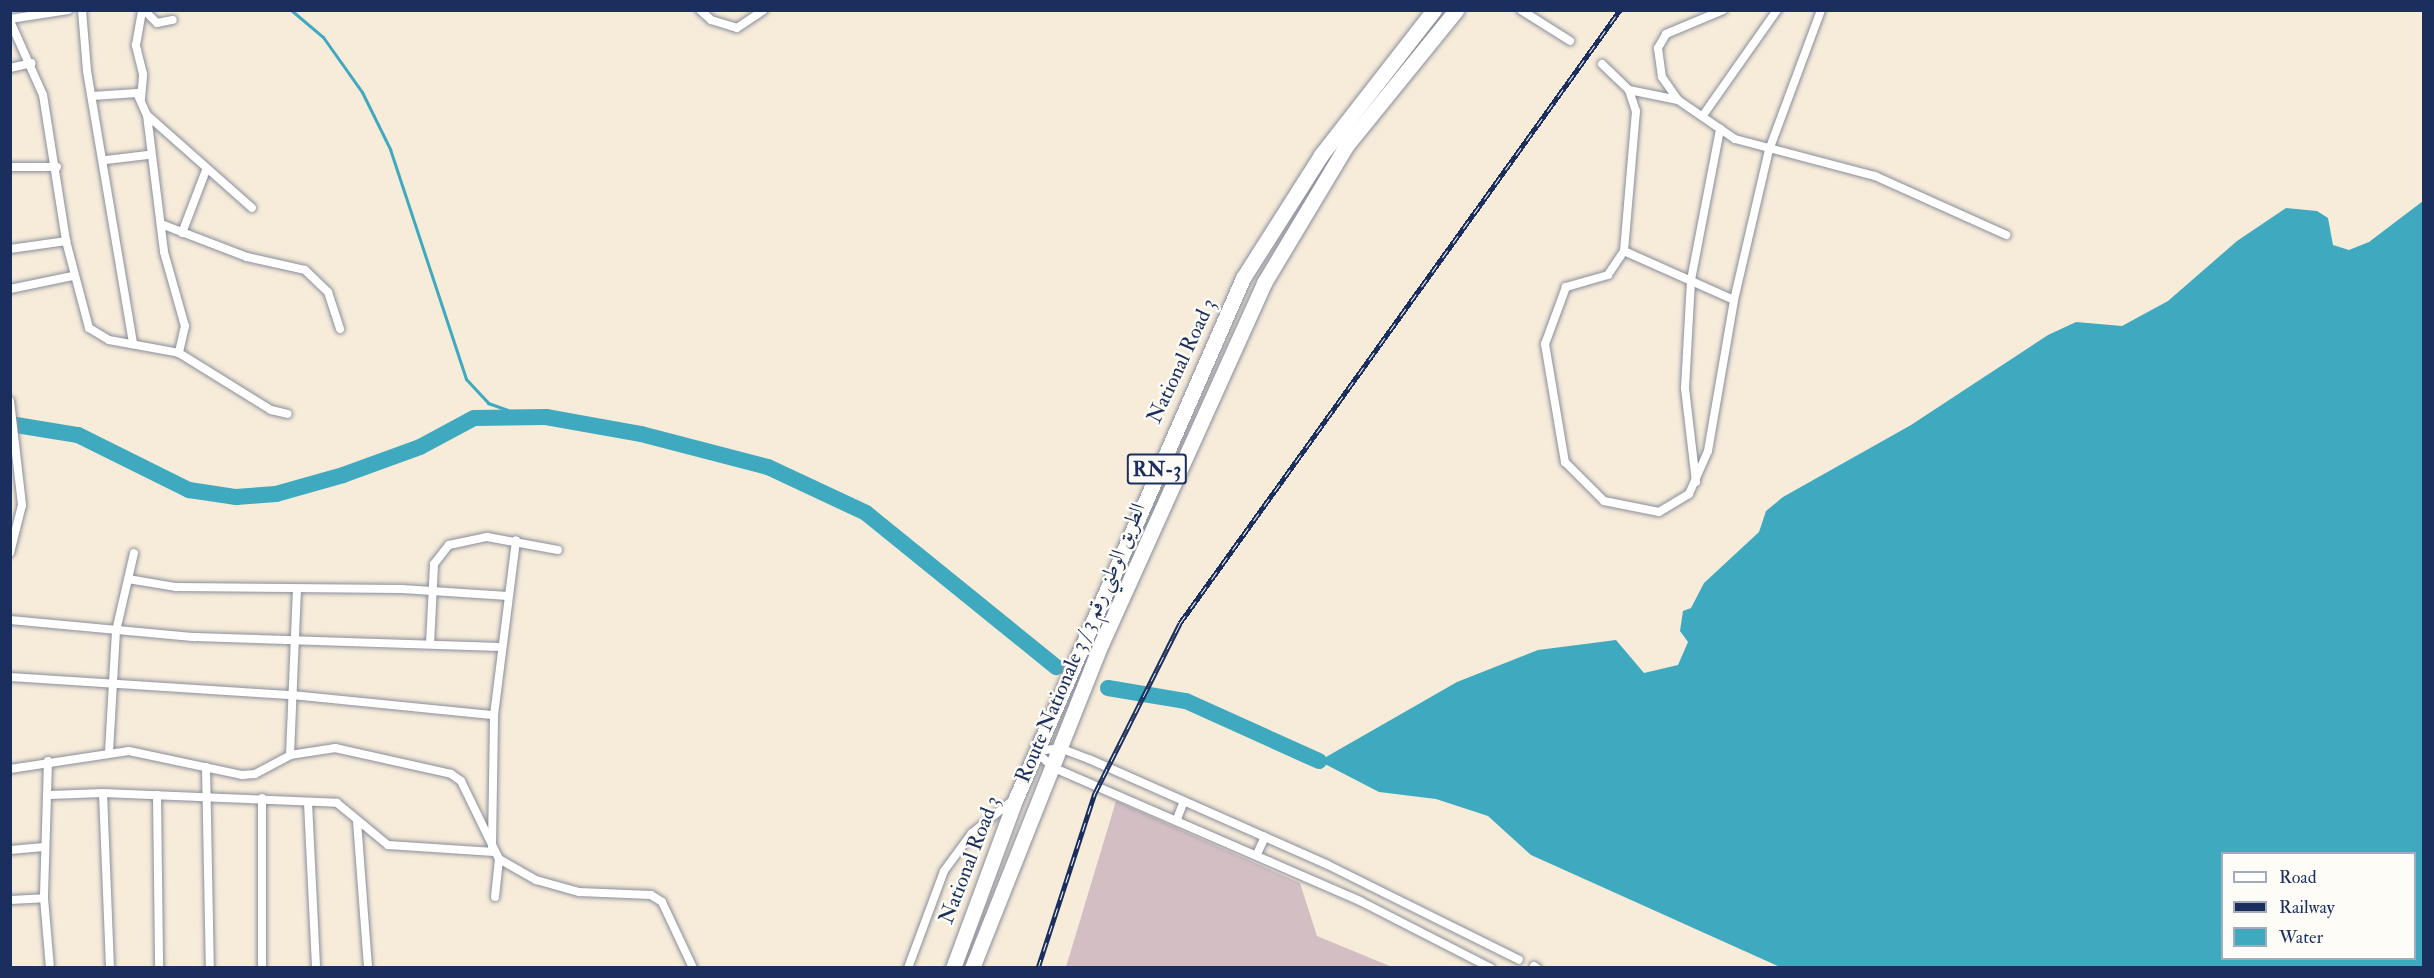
<!DOCTYPE html>
<meta charset="utf-8">
<style>
body{margin:0}
#map{position:relative;width:2434px;height:978px;overflow:hidden;background:#f7ecda;font-family:"IM FELL Double Pica",Amiri,serif}
div>[style]{position:absolute}
[style*='--x']{left:calc(var(--x)*1px);top:calc(var(--y)*1px);width:calc(var(--w)*1px);rotate:calc(var(--a)*1deg)}
.industrial>*{inset:0;background:#d2bec3}
.water>*{inset:0;background:#3fa9bf}
.stream>*{height:3px;margin:-1.5px;padding:0 1.5px;transform-origin:1.5px;border-radius:1.5px;background:#3fa9bf}
.river>*{height:16px;margin:-8px;padding:0 8px;transform-origin:8px;border-radius:8px;background:#3fa9bf}
.roads{filter:drop-shadow(0 0 2px #898e9c) drop-shadow(0 0 2px #898e9c)}
.street>*{height:8px;margin:-4px;padding:0 4px;transform-origin:4px;border-radius:4px;background:#fff}
.highway>*{height:15px;margin:-7.5px;padding:0 7.5px;transform-origin:7.5px;border-radius:7.5px;background:#fff}
.rail>*{height:5px;margin-top:-2.5px;transform-origin:0;background:repeating-linear-gradient(90deg,#fdfcf7 0 9px,#1b2f5e 0 18px);box-sizing:border-box;border-block:2px solid #1b2f5e}
span{translate:-50% -50%;white-space:nowrap;text-align:center;line-height:1.15;-webkit-text-stroke:5px #fdfcf7;paint-order:stroke}
.shield-label span{padding:2px 4px;background:#fdfcf7;border:2px solid;border-radius:4px;-webkit-text-stroke-width:0}
.shield-label{font-size:20px;color:#1b2f5e;font-weight:700}
.street-label{font-size:21px;color:#1b2f5e}
.frame{position:absolute;inset:0;border:12px solid #1b2f5e;pointer-events:none}
.legend{position:absolute;left:2221px;top:852px;width:195px;height:108px;box-sizing:border-box;background:#fdfcf7;border:2px solid #a3aaba;margin:0;padding:8px 10px;list-style:none;font-size:18px;color:#1b2f5e}
.legend li{display:flex;align-items:center;gap:12px;height:30px}
.legend b{width:30px;border:2px solid #a3aaba}
</style>
<div id="map">
<div class="industrial">
<i style="clip-path:polygon(1116px 801px,1300px 883px,1317px 936px,1392px 967px,1066px 967px)"></i>
</div>
<div class="water">
<i style="clip-path:polygon(evenodd,2423px 201px,2423px 967px,1780px 967px,1531px 855px,1488px 816px,1436px 799px,1379px 792px,1319px 761px,1457px 682px,1538px 650px,1616px 640px,1644px 673px,1678px 665px,1688px 642px,1680px 631px,1683px 611px,1691px 608px,1704px 583px,1759px 532px,1766px 511px,1783px 497px,1911px 425px,2048px 335px,2076px 322px,2122px 326px,2168px 301px,2237px 241px,2286px 208px,2317px 211px,2328px 218px,2333px 245px,2349px 250px,2369px 242px,2423px 201px,2222px 854px,2414px 854px,2414px 958px,2222px 958px,2222px 854px)"></i>
</div>
<div class="stream">
<i style="--x:291;--y:10;--w:42;--a:40.2"></i>
<i style="--x:323;--y:37;--w:67;--a:54.7"></i>
<i style="--x:362;--y:92;--w:64;--a:63.8"></i>
<i style="--x:390;--y:149;--w:242;--a:71.7"></i>
<i style="--x:466;--y:379;--w:33;--a:47"></i>
<i style="--x:488;--y:403;--w:41;--a:19.7"></i>
</div>
<div class="river">
<i style="--x:10;--y:424;--w:69;--a:9.2"></i>
<i style="--x:78;--y:435;--w:124;--a:26.4"></i>
<i style="--x:189;--y:490;--w:48;--a:8.5"></i>
<i style="--x:236;--y:497;--w:40;--a:-4.3"></i>
<i style="--x:276;--y:494;--w:70;--a:-15.8"></i>
<i style="--x:343;--y:475;--w:82;--a:-20"></i>
<i style="--x:420;--y:447;--w:61;--a:-28.2"></i>
<i style="--x:474;--y:418;--w:72;--a:-0.8"></i>
<i style="--x:546;--y:417;--w:97;--a:10.1"></i>
<i style="--x:641;--y:434;--w:131;--a:14.6"></i>
<i style="--x:768;--y:467;--w:108;--a:25.1"></i>
<i style="--x:866;--y:513;--w:245;--a:39"></i>
<i style="--x:1108;--y:688;--w:79;--a:9.5"></i>
<i style="--x:1186;--y:701;--w:146;--a:24.3"></i>
</div>
<div class="roads">
<div class="street">
<i style="--x:82;--y:10;--w:61;--a:85.3"></i>
<i style="--x:87;--y:71;--w:277;--a:80.4"></i>
<i style="--x:144;--y:10;--w:18;--a:45"></i>
<i style="--x:157;--y:23;--w:16;--a:-11"></i>
<i style="--x:700;--y:10;--w:15;--a:42"></i>
<i style="--x:711;--y:20;--w:27;--a:17"></i>
<i style="--x:737;--y:28;--w:32;--a:-34"></i>
<i style="--x:1521;--y:10;--w:58;--a:32.3"></i>
<i style="--x:10;--y:19;--w:59;--a:-8.8"></i>
<i style="--x:10;--y:21;--w:81;--a:66"></i>
<i style="--x:43;--y:95;--w:148;--a:81"></i>
<i style="--x:66;--y:241;--w:90;--a:75.2"></i>
<i style="--x:89;--y:328;--w:23;--a:31"></i>
<i style="--x:109;--y:340;--w:71;--a:10.5"></i>
<i style="--x:179;--y:353;--w:108;--a:31.8"></i>
<i style="--x:271;--y:410;--w:17;--a:13"></i>
<i style="--x:1602;--y:64;--w:37;--a:44"></i>
<i style="--x:1629;--y:90;--w:50;--a:11.5"></i>
<i style="--x:1678;--y:100;--w:69;--a:34.4"></i>
<i style="--x:1735;--y:139;--w:145;--a:14.8"></i>
<i style="--x:1875;--y:176;--w:144;--a:24.2"></i>
<i style="--x:10;--y:68;--w:22;--a:-13"></i>
<i style="--x:1629;--y:90;--w:22;--a:72"></i>
<i style="--x:1636;--y:111;--w:141;--a:94.9"></i>
<i style="--x:1624;--y:251;--w:29;--a:124"></i>
<i style="--x:1608;--y:275;--w:44;--a:164.1"></i>
<i style="--x:1566;--y:287;--w:61;--a:110.2"></i>
<i style="--x:1545;--y:344;--w:120;--a:80.4"></i>
<i style="--x:1565;--y:462;--w:55;--a:45"></i>
<i style="--x:1604;--y:501;--w:56;--a:11.3"></i>
<i style="--x:1659;--y:512;--w:35;--a:-31"></i>
<i style="--x:1689;--y:494;--w:47;--a:-66.2"></i>
<i style="--x:1708;--y:451;--w:153;--a:-80.2"></i>
<i style="--x:1734;--y:300;--w:154;--a:-76.9"></i>
<i style="--x:1769;--y:150;--w:149;--a:-69.6"></i>
<i style="--x:92;--y:96;--w:45;--a:-3.8"></i>
<i style="--x:137;--y:93;--w:24;--a:66"></i>
<i style="--x:147;--y:115;--w:140;--a:41.5"></i>
<i style="--x:141;--y:99;--w:25;--a:-85"></i>
<i style="--x:143;--y:74;--w:30;--a:-104"></i>
<i style="--x:136;--y:45;--w:36;--a:-80"></i>
<i style="--x:1678;--y:100;--w:28;--a:-125"></i>
<i style="--x:1662;--y:77;--w:29;--a:-98"></i>
<i style="--x:1658;--y:48;--w:16;--a:-60"></i>
<i style="--x:1666;--y:34;--w:62;--a:-22.8"></i>
<i style="--x:1704;--y:114;--w:127;--a:-54.9"></i>
<i style="--x:147;--y:115;--w:138;--a:82.9"></i>
<i style="--x:164;--y:252;--w:77;--a:74.2"></i>
<i style="--x:185;--y:326;--w:28;--a:103"></i>
<i style="--x:106;--y:160;--w:42;--a:-6.8"></i>
<i style="--x:10;--y:167;--w:47;--a:0"></i>
<i style="--x:161;--y:224;--w:92;--a:21"></i>
<i style="--x:247;--y:257;--w:59;--a:12.6"></i>
<i style="--x:305;--y:270;--w:32;--a:44"></i>
<i style="--x:328;--y:292;--w:39;--a:72"></i>
<i style="--x:182;--y:233;--w:67;--a:-69.1"></i>
<i style="--x:10;--y:249;--w:57;--a:-8.1"></i>
<i style="--x:1624;--y:251;--w:120;--a:24"></i>
<i style="--x:10;--y:289;--w:64;--a:-11.7"></i>
<i style="--x:10;--y:401;--w:105;--a:83.4"></i>
<i style="--x:22;--y:505;--w:49;--a:104"></i>
<i style="--x:1696;--y:482;--w:95;--a:-96.7"></i>
<i style="--x:1685;--y:388;--w:108;--a:-86.8"></i>
<i style="--x:1691;--y:280;--w:154;--a:-79.1"></i>
<i style="--x:128;--y:579;--w:49;--a:9.5"></i>
<i style="--x:176;--y:587;--w:226;--a:0.5"></i>
<i style="--x:402;--y:589;--w:106;--a:3.8"></i>
<i style="--x:10;--y:620;--w:186;--a:5.3"></i>
<i style="--x:195;--y:637;--w:305;--a:1.9"></i>
<i style="--x:430;--y:644;--w:80;--a:-87.1"></i>
<i style="--x:434;--y:564;--w:24;--a:-52"></i>
<i style="--x:449;--y:545;--w:39;--a:-12"></i>
<i style="--x:487;--y:537;--w:72;--a:10.4"></i>
<i style="--x:10;--y:677;--w:283;--a:3.7"></i>
<i style="--x:292;--y:695;--w:203;--a:5.7"></i>
<i style="--x:1036;--y:751;--w:23;--a:45"></i>
<i style="--x:1052;--y:767;--w:336;--a:23.5"></i>
<i style="--x:1360;--y:901;--w:147;--a:27.1"></i>
<i style="--x:1037;--y:751;--w:23;--a:-7"></i>
<i style="--x:1060;--y:748;--w:31;--a:21"></i>
<i style="--x:1089;--y:759;--w:261;--a:23.9"></i>
<i style="--x:1328;--y:865;--w:213;--a:26.4"></i>
<i style="--x:109;--y:752;--w:121;--a:-86.7"></i>
<i style="--x:116;--y:631;--w:80;--a:-77"></i>
<i style="--x:290;--y:755;--w:166;--a:-87.6"></i>
<i style="--x:48;--y:761;--w:137;--a:91.7"></i>
<i style="--x:44;--y:898;--w:70;--a:85.1"></i>
<i style="--x:206;--y:767;--w:201;--a:88.9"></i>
<i style="--x:10;--y:769;--w:120;--a:-8.6"></i>
<i style="--x:129;--y:751;--w:116;--a:12"></i>
<i style="--x:242;--y:775;--w:13;--a:-4"></i>
<i style="--x:255;--y:774;--w:40;--a:-28"></i>
<i style="--x:290;--y:755;--w:46;--a:-8.8"></i>
<i style="--x:335;--y:748;--w:119;--a:12.6"></i>
<i style="--x:451;--y:774;--w:12;--a:35"></i>
<i style="--x:461;--y:781;--w:87;--a:64"></i>
<i style="--x:499;--y:859;--w:43;--a:29.6"></i>
<i style="--x:536;--y:880;--w:45;--a:15.6"></i>
<i style="--x:579;--y:892;--w:72;--a:2.4"></i>
<i style="--x:651;--y:895;--w:13;--a:32"></i>
<i style="--x:662;--y:902;--w:73;--a:64.8"></i>
<i style="--x:103;--y:793;--w:234;--a:2.4"></i>
<i style="--x:337;--y:803;--w:66;--a:39.5"></i>
<i style="--x:388;--y:845;--w:106;--a:3.8"></i>
<i style="--x:50;--y:795;--w:53;--a:-2.2"></i>
<i style="--x:103;--y:793;--w:175;--a:87.7"></i>
<i style="--x:157;--y:795;--w:173;--a:89.3"></i>
<i style="--x:262;--y:798;--w:170;--a:90"></i>
<i style="--x:308;--y:803;--w:165;--a:87.2"></i>
<i style="--x:1177;--y:819;--w:19;--a:-69"></i>
<i style="--x:357;--y:821;--w:147;--a:85.7"></i>
<i style="--x:492;--y:847;--w:132;--a:-89.1"></i>
<i style="--x:494;--y:715;--w:176;--a:-82.8"></i>
<i style="--x:10;--y:850;--w:34;--a:-5"></i>
<i style="--x:1257;--y:854;--w:19;--a:-65"></i>
<i style="--x:495;--y:897;--w:38;--a:-84"></i>
<i style="--x:10;--y:900;--w:34;--a:-3"></i>
<i style="--x:1534;--y:966;--w:4;--a:34"></i>
<i style="--x:908;--y:968;--w:103;--a:-69.6"></i>
<i style="--x:944;--y:871;--w:47;--a:-53.6"></i>
<i style="--x:972;--y:833;--w:53;--a:-38.8"></i>
</div>
<div class="highway">
<i style="--x:953;--y:968;--w:181;--a:-69.7"></i>
<i style="--x:1016;--y:798;--w:567;--a:-66.42"></i>
<i style="--x:1243;--y:278;--w:146;--a:-57.6"></i>
<i style="--x:1321;--y:155;--w:184;--a:-52.1"></i>
<i style="--x:972;--y:968;--w:351;--a:-68.3"></i>
<i style="--x:1102;--y:642;--w:394;--a:-65.7"></i>
<i style="--x:1264;--y:283;--w:160;--a:-59.1"></i>
<i style="--x:1346;--y:146;--w:175;--a:-51"></i>
</div>
</div>
<div class="rail">
<i style="--x:1038;--y:968;--w:184;--a:-72"></i>
<i style="--x:1095;--y:793;--w:190;--a:-63.4"></i>
<i style="--x:1180;--y:623;--w:755;--a:-54.33"></i>
</div>
<div class="shield-label">
<span style="left:1157px;top:469px">RN-3</span>
</div>
<div class="street-label">
<span style="left:1182px;top:361px;rotate:-65deg">National Road 3</span>
<span style="left:1081px;top:643px;rotate:-67deg">Route Nationale 3 / الطريق الوطني رقم 3</span>
<span style="left:970px;top:860px;rotate:-69deg">National Road 3</span>
</div>
<div class="frame"></div>
<ul class="legend">
<li><b style="height:8px;background:#fff"></b>Road</li>
<li><b style="height:8px;background:#1b2f5e"></b>Railway</li>
<li><b style="height:16px;background:#3fa9bf"></b>Water</li>
</ul>
</div>
